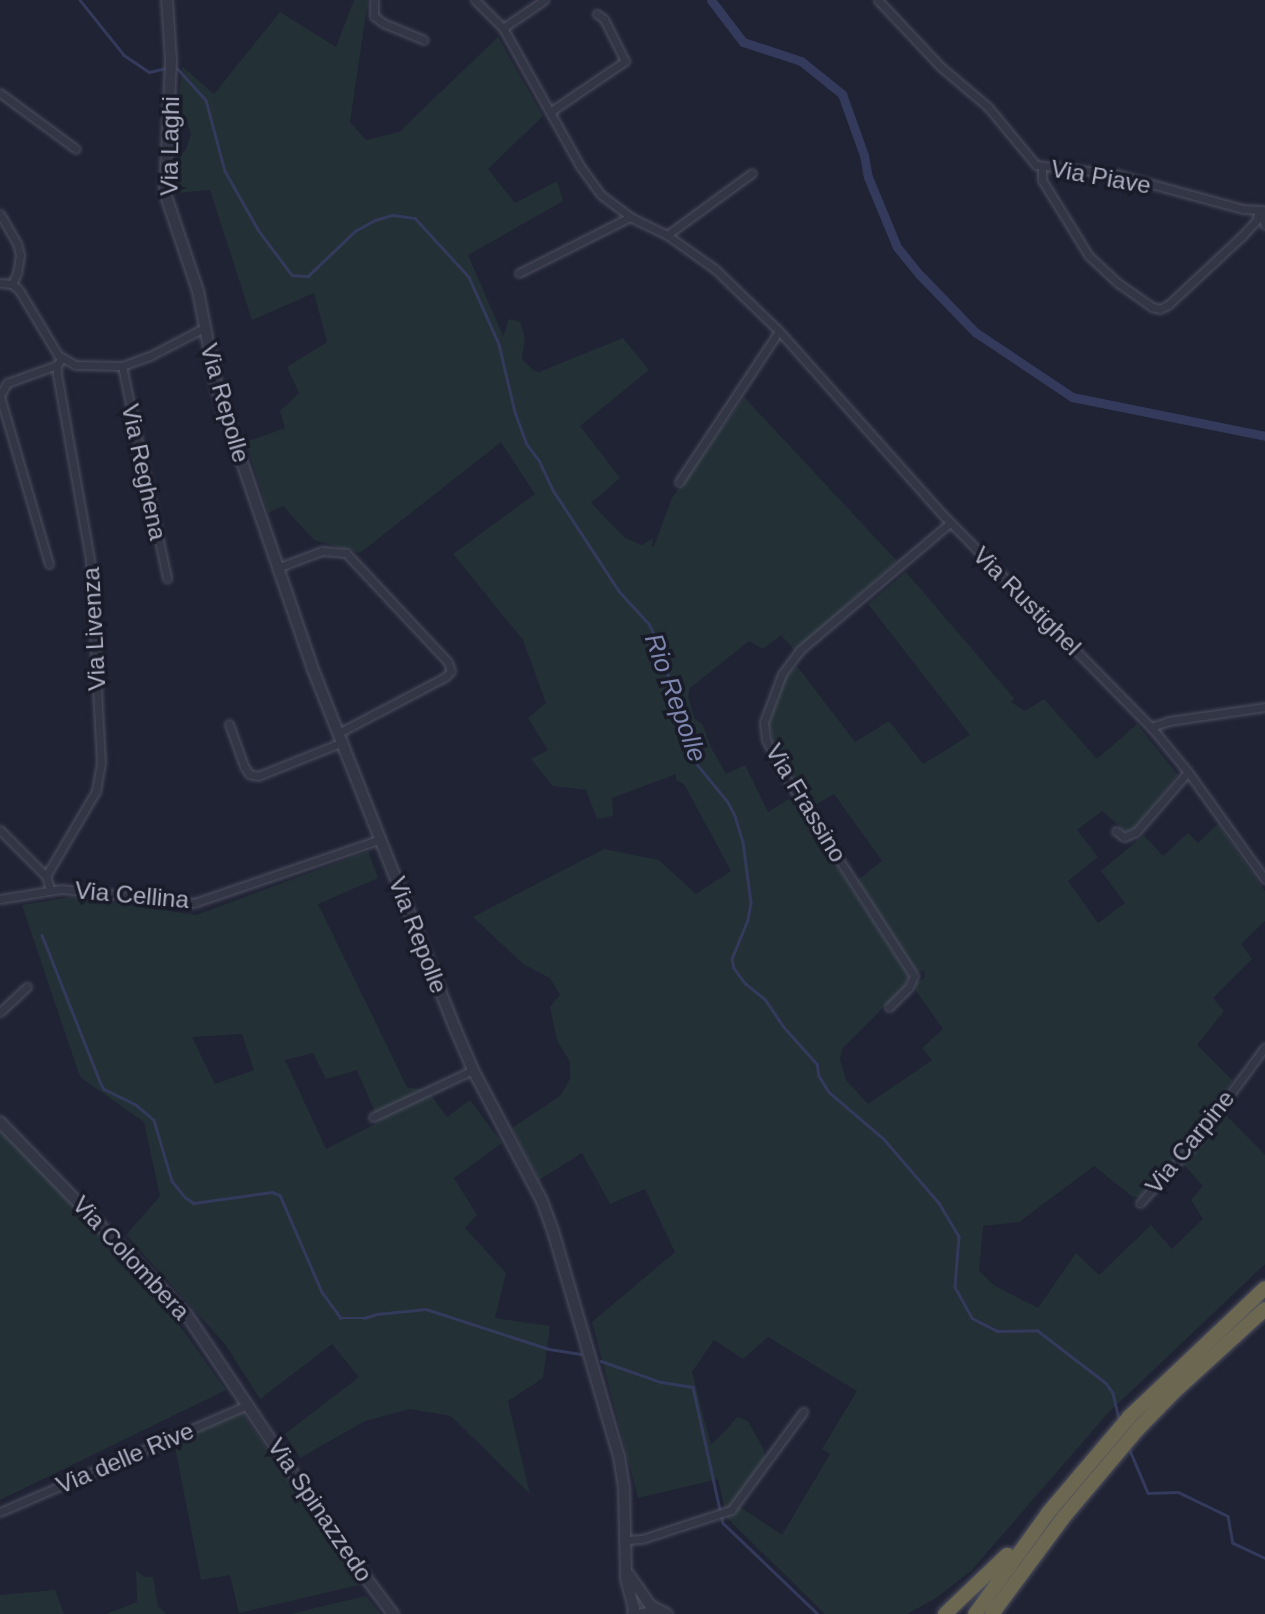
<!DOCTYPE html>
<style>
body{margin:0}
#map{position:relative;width:1265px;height:1614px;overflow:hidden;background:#202334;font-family:Arial,sans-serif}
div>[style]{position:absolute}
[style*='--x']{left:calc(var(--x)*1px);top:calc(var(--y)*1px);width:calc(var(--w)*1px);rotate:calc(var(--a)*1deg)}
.green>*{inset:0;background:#233036}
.stream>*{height:2.5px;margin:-1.25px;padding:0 1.25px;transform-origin:1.25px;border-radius:1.25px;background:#343a5b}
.canal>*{height:9px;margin:-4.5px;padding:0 4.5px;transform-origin:4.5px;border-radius:4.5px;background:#343a5b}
.roads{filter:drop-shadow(0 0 2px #4e5060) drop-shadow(0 0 2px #4e5060)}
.minor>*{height:7px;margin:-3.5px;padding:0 3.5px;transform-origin:3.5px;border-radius:3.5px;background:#333645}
.tertiary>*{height:10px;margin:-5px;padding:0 5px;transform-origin:5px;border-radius:5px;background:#333645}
.motorway>*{height:14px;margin:-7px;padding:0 7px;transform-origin:7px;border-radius:7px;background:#6b6751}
span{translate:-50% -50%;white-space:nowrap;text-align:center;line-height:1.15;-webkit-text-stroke:7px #191b29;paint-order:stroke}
.street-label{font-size:24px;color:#adb0c2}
.water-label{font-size:26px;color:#7e86ae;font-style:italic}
</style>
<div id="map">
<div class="green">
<i style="clip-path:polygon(evenodd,354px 0,368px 0,350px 122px,366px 140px,399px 132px,498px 37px,543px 116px,488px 169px,515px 203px,557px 181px,563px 201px,468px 255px,503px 336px,509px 319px,520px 322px,525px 338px,522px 359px,533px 370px,539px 372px,623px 338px,649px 370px,580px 426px,620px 478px,591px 503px,625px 538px,642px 545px,654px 538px,651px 547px,654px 546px,672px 498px,744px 397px,897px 561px,795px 651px,781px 635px,763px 649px,749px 641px,690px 688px,688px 696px,694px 718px,703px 725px,711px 748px,726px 774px,745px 765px,768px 812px,792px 797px,906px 972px,908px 978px,903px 988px,842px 1049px,840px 1059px,846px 1080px,868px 1104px,932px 1060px,922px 1048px,943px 1029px,916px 991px,916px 983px,925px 978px,924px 971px,917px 971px,912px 966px,858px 880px,882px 861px,834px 794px,811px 807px,775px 748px,769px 724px,783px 678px,797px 666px,855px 742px,889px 721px,923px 764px,970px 735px,868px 604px,906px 572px,1014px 698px,1011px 702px,1025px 711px,1044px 699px,1097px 759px,1137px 724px,1178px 775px,1131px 832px,1124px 830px,1102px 811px,1077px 830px,1098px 857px,1068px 881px,1098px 923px,1125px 903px,1101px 871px,1144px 835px,1163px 856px,1188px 833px,1198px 843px,1218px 824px,1265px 891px,1265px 921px,1241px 944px,1252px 959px,1213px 998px,1224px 1011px,1197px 1045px,1233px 1081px,1216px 1105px,1265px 1155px,1265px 1264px,1108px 1413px,971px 1571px,936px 1598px,907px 1614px,825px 1614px,727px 1518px,718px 1479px,638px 1498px,592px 1322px,675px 1252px,645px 1189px,610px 1204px,582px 1153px,539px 1180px,512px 1128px,560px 1096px,570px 1079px,570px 1062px,557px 1040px,550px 1007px,560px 995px,550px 978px,523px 964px,473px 917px,604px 849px,659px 860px,696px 894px,731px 871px,684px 784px,676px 780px,676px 774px,612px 798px,613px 816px,597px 819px,586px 790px,553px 786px,531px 759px,548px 750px,528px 718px,546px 703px,523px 640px,453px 554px,535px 494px,501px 442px,360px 553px,314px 540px,283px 506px,268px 513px,246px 442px,285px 428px,280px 411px,299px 393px,287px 367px,327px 342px,314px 293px,252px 320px,210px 190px,177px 193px,173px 167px,186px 149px,191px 134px,186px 118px,178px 109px,182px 66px,214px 94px,280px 12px,336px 47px,354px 0,1177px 1157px,1203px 1186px,1191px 1200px,1203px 1219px,1172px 1249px,1151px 1225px,1099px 1275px,1076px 1253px,1038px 1308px,995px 1286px,979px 1271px,983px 1226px,1019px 1222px,1094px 1166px,1133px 1197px,1141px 1197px,1177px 1157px,354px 0,768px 1337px,857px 1391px,822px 1449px,830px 1454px,782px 1535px,733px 1502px,765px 1459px,764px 1450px,748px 1421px,738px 1417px,711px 1445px,692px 1372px,714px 1340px,743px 1359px,768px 1337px)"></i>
<i style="clip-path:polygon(evenodd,368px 851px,378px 878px,318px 904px,407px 1087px,427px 1090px,447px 1117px,470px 1100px,502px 1143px,454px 1178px,477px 1215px,465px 1228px,506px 1273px,495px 1318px,550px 1326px,543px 1378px,508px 1401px,530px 1494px,451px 1416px,410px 1409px,365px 1421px,300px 1458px,285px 1434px,359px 1377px,332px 1344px,260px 1399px,225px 1344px,126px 1235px,160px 1196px,144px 1122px,80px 1077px,22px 905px,72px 897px,196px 915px,368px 851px,242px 1034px,254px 1070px,215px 1084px,192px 1037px,242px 1034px,368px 851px,313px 1053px,326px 1079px,357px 1070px,379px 1122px,326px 1149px,285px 1060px,313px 1053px)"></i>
<i style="clip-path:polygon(0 1131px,131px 1258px,226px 1390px,0 1500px)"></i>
<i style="clip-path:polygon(242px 1412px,359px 1585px,239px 1613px,230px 1575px,201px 1580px,174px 1442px)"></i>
<i style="clip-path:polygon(136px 1570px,144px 1577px,153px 1577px,158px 1606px,166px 1614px,106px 1614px,137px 1602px)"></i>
<i style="clip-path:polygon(55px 1590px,64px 1614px,0 1614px,0 1595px)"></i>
<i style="clip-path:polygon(366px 1596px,381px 1614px,290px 1614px)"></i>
</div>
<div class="stream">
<i style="--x:80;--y:0;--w:70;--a:51.3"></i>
<i style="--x:124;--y:55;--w:30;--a:34"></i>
<i style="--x:149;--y:72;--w:17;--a:-13"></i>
<i style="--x:173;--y:69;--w:5;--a:0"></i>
<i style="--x:178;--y:69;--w:42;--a:47.9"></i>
<i style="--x:206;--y:100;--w:73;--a:75"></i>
<i style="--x:225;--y:171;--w:69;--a:60.5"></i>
<i style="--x:259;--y:231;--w:55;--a:53.1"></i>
<i style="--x:292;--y:275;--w:16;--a:4"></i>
<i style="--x:308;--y:276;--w:65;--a:-43.8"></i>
<i style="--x:355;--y:231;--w:23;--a:-29"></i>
<i style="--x:375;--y:220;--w:19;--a:-16"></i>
<i style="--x:393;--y:215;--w:22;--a:8"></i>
<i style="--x:415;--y:218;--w:80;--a:47.5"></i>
<i style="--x:469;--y:277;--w:73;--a:65.9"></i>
<i style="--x:499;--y:344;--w:70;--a:76.8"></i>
<i style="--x:515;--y:412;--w:33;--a:70"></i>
<i style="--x:526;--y:443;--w:21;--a:53"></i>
<i style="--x:539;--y:460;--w:33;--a:65"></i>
<i style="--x:553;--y:490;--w:121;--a:56.8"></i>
<i style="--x:619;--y:591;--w:45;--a:47.7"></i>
<i style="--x:649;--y:624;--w:18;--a:63"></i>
<i style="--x:657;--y:640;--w:129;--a:72.4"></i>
<i style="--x:696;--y:763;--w:50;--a:50.6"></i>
<i style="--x:728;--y:802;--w:16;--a:63"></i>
<i style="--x:735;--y:816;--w:27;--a:73"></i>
<i style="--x:743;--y:842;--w:62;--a:82.5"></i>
<i style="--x:751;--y:903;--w:17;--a:100"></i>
<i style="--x:748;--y:920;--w:42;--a:112.3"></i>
<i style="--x:732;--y:959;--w:9;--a:77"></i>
<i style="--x:734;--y:968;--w:19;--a:54"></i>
<i style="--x:745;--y:983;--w:26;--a:39"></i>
<i style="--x:765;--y:999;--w:32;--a:56"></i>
<i style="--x:783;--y:1026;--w:51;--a:48.2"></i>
<i style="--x:817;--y:1064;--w:12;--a:81"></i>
<i style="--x:819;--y:1076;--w:19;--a:58"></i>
<i style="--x:829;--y:1092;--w:72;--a:40.5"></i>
<i style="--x:884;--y:1139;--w:84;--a:49.3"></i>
<i style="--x:939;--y:1203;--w:39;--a:59"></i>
<i style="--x:959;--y:1236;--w:51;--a:94.5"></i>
<i style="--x:955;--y:1287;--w:35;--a:61"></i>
<i style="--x:972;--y:1318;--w:29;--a:27"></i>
<i style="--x:998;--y:1331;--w:39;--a:-1"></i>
<i style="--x:1037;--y:1330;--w:87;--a:37.5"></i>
<i style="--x:1106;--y:1383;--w:12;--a:55"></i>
<i style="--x:1113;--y:1393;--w:26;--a:77"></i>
<i style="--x:42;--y:935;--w:160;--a:68.4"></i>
<i style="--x:101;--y:1084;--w:6;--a:59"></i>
<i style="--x:104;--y:1089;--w:34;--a:26"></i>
<i style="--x:135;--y:1104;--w:25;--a:40"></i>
<i style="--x:154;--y:1120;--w:64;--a:73.6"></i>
<i style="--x:172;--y:1181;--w:21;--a:51"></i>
<i style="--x:185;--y:1197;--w:11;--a:34"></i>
<i style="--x:194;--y:1203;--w:79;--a:-8"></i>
<i style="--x:272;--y:1192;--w:9;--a:21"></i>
<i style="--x:280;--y:1195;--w:106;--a:66.6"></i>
<i style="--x:322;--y:1292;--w:32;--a:54"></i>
<i style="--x:341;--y:1318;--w:23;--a:0"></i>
<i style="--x:364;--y:1318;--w:14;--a:-17"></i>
<i style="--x:377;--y:1314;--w:49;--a:-5.8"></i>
<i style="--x:426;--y:1309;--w:129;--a:18"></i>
<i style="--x:549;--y:1349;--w:32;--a:9"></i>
<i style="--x:601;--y:1361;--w:64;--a:19.3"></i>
<i style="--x:661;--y:1382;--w:32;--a:9"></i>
<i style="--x:693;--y:1387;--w:139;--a:77.6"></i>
<i style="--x:723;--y:1523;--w:132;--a:43.8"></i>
<i style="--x:1129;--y:1448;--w:49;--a:67.1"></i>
<i style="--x:1148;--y:1493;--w:30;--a:-2"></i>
<i style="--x:1178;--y:1492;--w:51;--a:25.6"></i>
<i style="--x:1224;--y:1514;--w:4;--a:27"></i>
<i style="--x:1228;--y:1516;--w:27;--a:80"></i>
<i style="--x:1233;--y:1543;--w:35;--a:25"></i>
</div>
<div class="canal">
<i style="--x:711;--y:0;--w:53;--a:52.7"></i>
<i style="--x:743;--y:42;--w:61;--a:18.1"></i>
<i style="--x:801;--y:61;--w:53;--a:38.8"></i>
<i style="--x:842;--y:94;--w:65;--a:70.2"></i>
<i style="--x:864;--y:155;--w:22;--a:80"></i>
<i style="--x:868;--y:177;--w:76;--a:67.5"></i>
<i style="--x:897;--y:247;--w:36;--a:51"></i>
<i style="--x:920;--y:275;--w:79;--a:46"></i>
<i style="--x:975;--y:332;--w:117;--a:33.8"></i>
<i style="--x:1072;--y:397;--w:197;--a:11.4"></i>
</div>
<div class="roads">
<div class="minor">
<i style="--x:374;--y:0;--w:16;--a:90"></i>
<i style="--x:374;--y:16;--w:11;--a:38"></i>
<i style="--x:383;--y:23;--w:44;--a:22.5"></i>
<i style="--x:475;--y:0;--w:40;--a:45"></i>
<i style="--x:503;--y:28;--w:158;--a:60.8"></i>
<i style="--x:580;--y:166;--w:34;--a:54"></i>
<i style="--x:600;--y:194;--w:38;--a:37"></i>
<i style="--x:630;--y:217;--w:41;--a:25.9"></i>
<i style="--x:667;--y:235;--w:59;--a:35.3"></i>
<i style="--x:715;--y:269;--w:89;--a:44.1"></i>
<i style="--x:779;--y:331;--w:249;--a:48.3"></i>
<i style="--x:945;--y:517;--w:294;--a:45.6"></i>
<i style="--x:1151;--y:727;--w:58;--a:50.6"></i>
<i style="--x:1188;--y:772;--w:132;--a:54.3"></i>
<i style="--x:878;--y:0;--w:92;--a:46.8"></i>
<i style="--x:941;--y:67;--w:62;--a:40.4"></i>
<i style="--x:988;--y:107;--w:75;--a:50.4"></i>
<i style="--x:1036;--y:165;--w:80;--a:6.5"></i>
<i style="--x:1115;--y:174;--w:133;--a:15.3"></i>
<i style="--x:1243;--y:209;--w:22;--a:3"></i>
<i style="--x:503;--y:28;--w:50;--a:-34.3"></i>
<i style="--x:0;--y:93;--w:94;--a:36.4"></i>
<i style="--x:550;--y:112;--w:91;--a:-34.2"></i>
<i style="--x:625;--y:61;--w:47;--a:-116.6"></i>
<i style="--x:604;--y:19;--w:9;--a:-144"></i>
<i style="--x:1042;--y:167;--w:13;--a:90"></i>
<i style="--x:1042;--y:180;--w:89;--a:58.3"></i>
<i style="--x:1089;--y:256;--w:40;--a:43"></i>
<i style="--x:1118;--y:283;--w:42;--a:35.2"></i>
<i style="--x:1152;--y:307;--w:8;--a:14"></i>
<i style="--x:1160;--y:309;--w:9;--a:-27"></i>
<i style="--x:1168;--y:305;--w:101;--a:-43"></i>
<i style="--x:1242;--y:236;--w:21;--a:-47"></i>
<i style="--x:1256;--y:221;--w:10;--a:-73"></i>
<i style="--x:1260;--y:212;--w:14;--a:69"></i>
<i style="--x:0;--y:214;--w:34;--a:60"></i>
<i style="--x:17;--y:243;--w:12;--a:76"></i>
<i style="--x:20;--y:255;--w:18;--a:99"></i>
<i style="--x:17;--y:273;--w:12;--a:114"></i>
<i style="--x:667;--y:235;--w:105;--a:-36.1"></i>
<i style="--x:519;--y:273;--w:124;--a:-26.8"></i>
<i style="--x:0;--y:283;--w:12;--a:5"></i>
<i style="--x:12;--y:284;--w:9;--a:41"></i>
<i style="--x:19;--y:290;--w:76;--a:59"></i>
<i style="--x:58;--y:355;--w:20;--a:30"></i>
<i style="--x:75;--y:365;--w:47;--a:1.2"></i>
<i style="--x:122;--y:366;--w:30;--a:-20"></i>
<i style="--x:150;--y:356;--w:61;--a:-27.4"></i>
<i style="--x:122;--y:366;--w:217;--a:78"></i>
<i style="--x:679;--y:482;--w:181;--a:-56.5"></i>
<i style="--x:49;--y:564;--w:175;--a:-106.3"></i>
<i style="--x:0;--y:396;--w:15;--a:-62"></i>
<i style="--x:7;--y:383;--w:53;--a:-19.8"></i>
<i style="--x:277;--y:568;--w:48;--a:-20.7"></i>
<i style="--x:322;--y:551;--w:24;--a:5"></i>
<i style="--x:346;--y:553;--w:149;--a:46.9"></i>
<i style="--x:448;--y:662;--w:9;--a:72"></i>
<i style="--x:451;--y:671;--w:8;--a:135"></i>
<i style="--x:445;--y:677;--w:120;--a:152.2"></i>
<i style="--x:229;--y:724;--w:45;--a:70.3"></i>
<i style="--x:244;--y:766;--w:9;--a:58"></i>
<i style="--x:249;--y:774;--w:9;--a:13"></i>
<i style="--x:258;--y:776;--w:92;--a:-21.8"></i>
<i style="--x:1151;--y:727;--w:19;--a:-18"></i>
<i style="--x:1169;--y:721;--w:97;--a:-8.3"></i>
<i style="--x:0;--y:830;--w:65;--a:45"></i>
<i style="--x:1116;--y:831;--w:10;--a:37"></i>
<i style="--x:1124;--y:837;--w:13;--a:-23"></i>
<i style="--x:1136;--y:832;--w:79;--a:-49.1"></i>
<i style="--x:50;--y:889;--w:14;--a:-107"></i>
<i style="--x:46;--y:876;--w:99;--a:-59.5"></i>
<i style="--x:96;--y:791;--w:29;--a:-80"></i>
<i style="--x:101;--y:762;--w:203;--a:-93.1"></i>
<i style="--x:90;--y:559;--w:189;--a:-100.1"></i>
<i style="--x:57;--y:373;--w:8;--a:-90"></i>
<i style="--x:57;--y:365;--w:9;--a:-54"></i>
<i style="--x:0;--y:899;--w:62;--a:-9.3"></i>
<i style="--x:61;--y:889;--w:134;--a:6"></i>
<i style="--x:194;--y:903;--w:198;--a:-18.9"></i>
<i style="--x:889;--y:1007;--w:28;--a:-45"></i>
<i style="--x:909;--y:987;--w:12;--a:-66"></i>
<i style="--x:914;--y:976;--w:242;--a:-122.8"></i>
<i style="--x:783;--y:773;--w:38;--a:-117"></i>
<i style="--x:766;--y:739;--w:17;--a:-97"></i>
<i style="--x:764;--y:722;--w:51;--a:-69.4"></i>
<i style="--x:782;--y:674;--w:30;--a:-53"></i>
<i style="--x:800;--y:650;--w:197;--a:-40.3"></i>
<i style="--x:0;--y:1012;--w:37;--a:-43"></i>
<i style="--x:373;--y:1117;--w:110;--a:-25.2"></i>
<i style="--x:1140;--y:1203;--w:76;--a:-47.7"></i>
<i style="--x:1191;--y:1147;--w:124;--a:-53.5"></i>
<i style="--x:0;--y:1512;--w:271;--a:-23.4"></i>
<i style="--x:626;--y:1540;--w:16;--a:-4"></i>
<i style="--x:642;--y:1539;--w:94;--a:-18"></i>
<i style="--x:731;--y:1510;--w:122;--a:-53.7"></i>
</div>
<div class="tertiary">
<i style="--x:167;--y:0;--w:61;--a:86.2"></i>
<i style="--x:171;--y:61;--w:132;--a:92.6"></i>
<i style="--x:165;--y:193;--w:103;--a:71.4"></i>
<i style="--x:198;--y:291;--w:100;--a:79"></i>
<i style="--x:217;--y:389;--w:294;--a:71.1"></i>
<i style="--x:312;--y:667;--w:388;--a:68.4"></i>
<i style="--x:455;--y:1028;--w:46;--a:66.8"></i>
<i style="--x:473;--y:1070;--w:148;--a:62.2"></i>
<i style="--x:542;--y:1201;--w:32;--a:70"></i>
<i style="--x:553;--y:1231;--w:234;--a:73.7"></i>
<i style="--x:619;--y:1456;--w:32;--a:81"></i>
<i style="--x:624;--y:1488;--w:91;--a:88.7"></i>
<i style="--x:626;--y:1579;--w:30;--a:75"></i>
<i style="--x:634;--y:1608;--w:6;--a:99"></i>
<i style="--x:0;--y:1122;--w:269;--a:45.9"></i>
<i style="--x:187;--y:1315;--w:273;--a:56.2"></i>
<i style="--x:339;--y:1542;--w:90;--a:53.1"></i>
<i style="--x:629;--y:1575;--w:38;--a:55"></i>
<i style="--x:651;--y:1606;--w:18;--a:27"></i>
<i style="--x:642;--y:1614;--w:18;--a:-6"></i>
</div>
<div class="motorway">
<i style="--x:945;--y:1614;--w:86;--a:-43.6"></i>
<i style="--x:975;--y:1614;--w:125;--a:-54.1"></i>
<i style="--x:1048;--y:1513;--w:126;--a:-49.8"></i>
<i style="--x:1129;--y:1417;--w:187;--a:-43.5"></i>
<i style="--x:992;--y:1614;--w:119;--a:-53.5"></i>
<i style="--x:1063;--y:1518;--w:116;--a:-49.9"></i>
<i style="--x:1138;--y:1429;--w:54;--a:-45.7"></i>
<i style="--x:1176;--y:1390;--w:120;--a:-42.3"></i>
</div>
</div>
<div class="street-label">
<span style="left:170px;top:146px;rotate:-89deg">Via Laghi</span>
<span style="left:1101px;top:177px;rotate:10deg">Via Piave</span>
<span style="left:225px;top:403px;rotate:74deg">Via Repolle</span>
<span style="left:144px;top:472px;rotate:78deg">Via Reghena</span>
<span style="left:1027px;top:601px;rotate:45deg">Via Rustighel</span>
<span style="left:94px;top:629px;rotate:-93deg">Via Livenza</span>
<span style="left:806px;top:803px;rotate:59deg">Via Frassino</span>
<span style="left:132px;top:895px;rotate:5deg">Via Cellina</span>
<span style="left:418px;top:935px;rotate:69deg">Via Repolle</span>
<span style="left:1190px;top:1142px;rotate:-51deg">Via Carpine</span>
<span style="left:131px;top:1258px;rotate:47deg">Via Colombera</span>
<span style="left:125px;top:1458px;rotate:-23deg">Via delle Rive</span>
<span style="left:320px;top:1510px;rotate:56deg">Via Spinazzedo</span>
</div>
<div class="water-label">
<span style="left:675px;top:698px;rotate:70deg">Rio Repolle</span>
</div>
</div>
